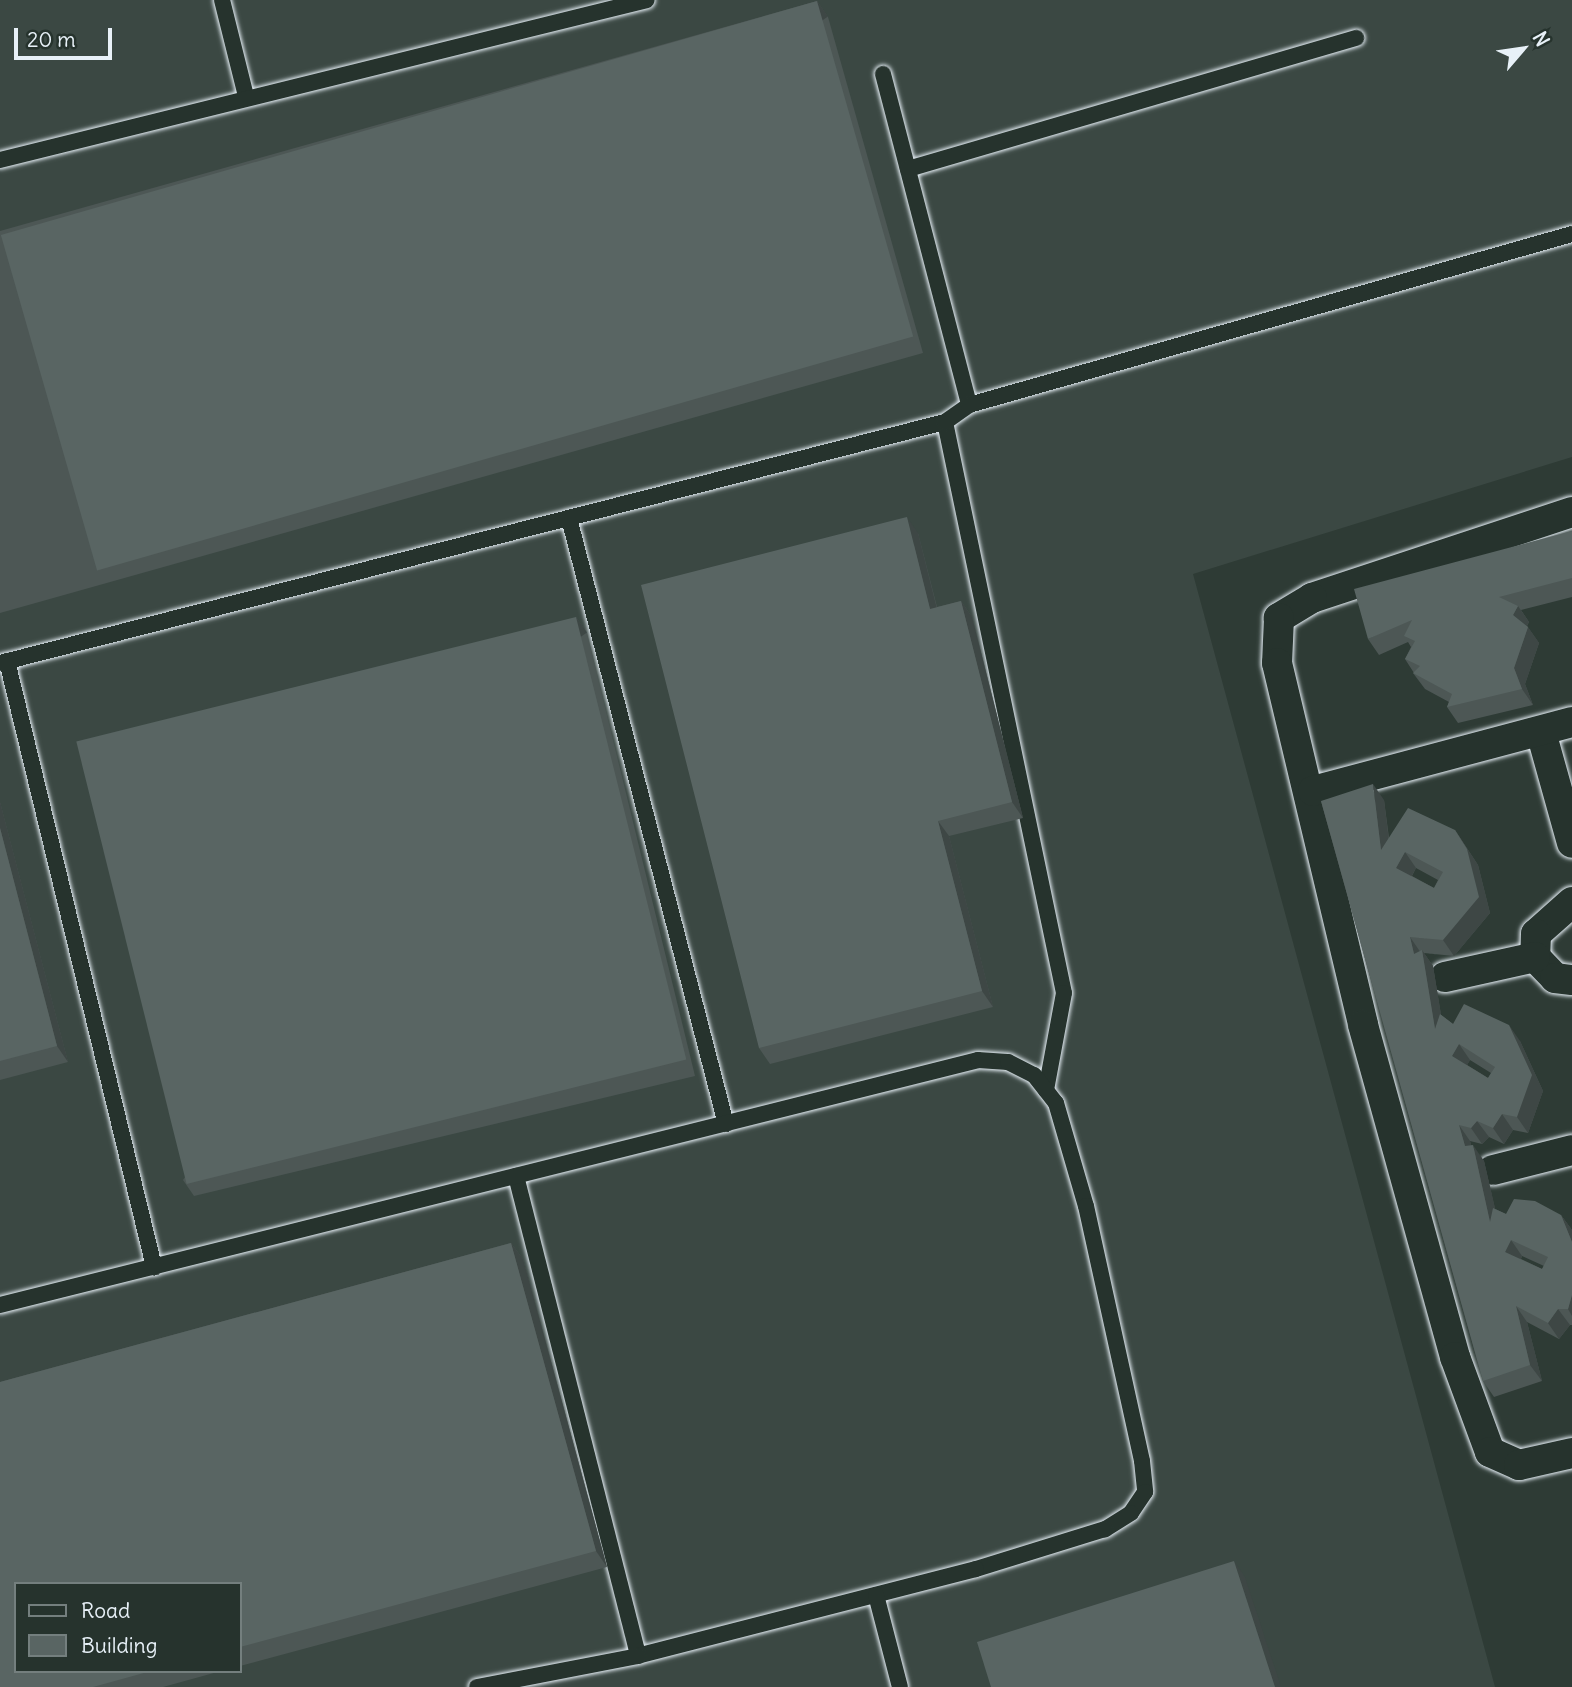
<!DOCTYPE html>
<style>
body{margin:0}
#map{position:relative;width:1572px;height:1687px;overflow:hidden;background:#2e3b35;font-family:Delius,sans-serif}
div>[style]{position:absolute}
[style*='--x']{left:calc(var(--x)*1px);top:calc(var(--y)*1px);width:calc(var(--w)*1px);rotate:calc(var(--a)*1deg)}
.built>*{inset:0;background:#3b4843}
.roads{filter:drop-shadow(0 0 2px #e8f1f8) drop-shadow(0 0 2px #e8f1f8)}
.lane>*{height:16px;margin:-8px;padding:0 8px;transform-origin:8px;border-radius:8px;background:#26332d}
.street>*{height:30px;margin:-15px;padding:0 15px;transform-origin:15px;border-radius:15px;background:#26332d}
.wall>*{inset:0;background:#4d5755}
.shaded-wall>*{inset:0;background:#3e4745;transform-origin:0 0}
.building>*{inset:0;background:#596563;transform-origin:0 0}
span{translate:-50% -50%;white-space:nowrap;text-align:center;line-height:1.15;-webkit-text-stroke:5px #26332d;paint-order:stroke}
.legend{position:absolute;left:14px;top:1582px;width:228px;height:91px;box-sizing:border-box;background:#26332d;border:2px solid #747f7e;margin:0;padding:9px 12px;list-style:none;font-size:21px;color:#e8f1f8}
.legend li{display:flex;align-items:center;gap:14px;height:35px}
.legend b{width:35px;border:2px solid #747f7e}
.north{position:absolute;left:1488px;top:14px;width:70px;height:70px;-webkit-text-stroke:5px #26332d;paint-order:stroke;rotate:61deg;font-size:19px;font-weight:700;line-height:28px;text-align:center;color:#e8f1f8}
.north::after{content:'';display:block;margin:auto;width:24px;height:32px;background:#e8f1f8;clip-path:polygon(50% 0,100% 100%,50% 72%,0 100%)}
.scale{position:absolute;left:14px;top:28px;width:98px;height:32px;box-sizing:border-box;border:4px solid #e8f1f8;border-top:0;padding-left:9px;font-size:21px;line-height:24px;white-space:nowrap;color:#e8f1f8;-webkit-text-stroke:5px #26332d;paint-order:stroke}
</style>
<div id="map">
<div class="built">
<i style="clip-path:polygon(evenodd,0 0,1572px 0,1572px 457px,1193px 574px,1495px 1687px,0 1687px,0 0,16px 1584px,240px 1584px,240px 1671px,16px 1671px,16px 1584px)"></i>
</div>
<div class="roads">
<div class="lane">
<i style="--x:222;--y:0;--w:99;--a:76"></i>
<i style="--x:883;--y:74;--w:342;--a:75.4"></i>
<i style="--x:0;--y:160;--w:666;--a:-13.89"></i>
<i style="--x:908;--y:169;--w:467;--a:-16.3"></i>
<i style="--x:945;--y:422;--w:583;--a:78.23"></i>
<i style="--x:1064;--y:993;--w:99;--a:100.5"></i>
<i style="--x:569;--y:518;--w:626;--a:75.48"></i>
<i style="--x:7;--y:661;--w:624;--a:76.36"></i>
<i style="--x:0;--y:663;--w:975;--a:-14.31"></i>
<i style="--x:945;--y:422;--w:29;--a:-35"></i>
<i style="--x:969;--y:405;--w:627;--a:-15.83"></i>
<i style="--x:516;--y:1176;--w:495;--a:75.7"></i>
<i style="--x:0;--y:1305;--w:1008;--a:-14.06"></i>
<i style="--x:978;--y:1060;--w:30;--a:4"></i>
<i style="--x:1008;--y:1062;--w:29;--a:27"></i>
<i style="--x:1034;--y:1075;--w:36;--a:52"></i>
<i style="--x:1056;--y:1103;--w:107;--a:73.8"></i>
<i style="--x:1086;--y:1206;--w:261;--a:77.6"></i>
<i style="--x:1142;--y:1461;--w:31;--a:84"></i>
<i style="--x:1145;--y:1492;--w:25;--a:124"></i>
<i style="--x:1131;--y:1513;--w:31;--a:148"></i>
<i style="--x:1105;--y:1529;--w:135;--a:162.8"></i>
<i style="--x:976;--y:1569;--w:349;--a:165.6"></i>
<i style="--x:638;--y:1656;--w:164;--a:169.1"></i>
<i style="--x:876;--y:1595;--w:95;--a:75.4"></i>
</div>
<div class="street">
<i style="--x:1572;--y:512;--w:274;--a:161.7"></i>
<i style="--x:1312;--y:598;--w:39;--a:149"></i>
<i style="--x:1279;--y:618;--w:45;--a:92.5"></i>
<i style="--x:1277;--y:663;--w:372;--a:76.6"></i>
<i style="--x:1363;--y:1025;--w:345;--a:74.5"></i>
<i style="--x:1455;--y:1357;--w:101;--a:69.8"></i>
<i style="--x:1490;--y:1452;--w:32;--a:24"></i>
<i style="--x:1519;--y:1465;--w:54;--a:-12.8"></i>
<i style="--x:1541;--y:732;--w:115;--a:74.4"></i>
<i style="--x:1313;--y:791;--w:268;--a:-14.9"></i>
<i style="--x:1572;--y:902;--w:48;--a:138.4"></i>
<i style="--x:1536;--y:934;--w:23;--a:92"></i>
<i style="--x:1535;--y:957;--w:29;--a:46"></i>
<i style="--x:1555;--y:978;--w:17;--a:7"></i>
<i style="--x:1445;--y:977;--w:92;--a:-12.5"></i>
<i style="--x:1493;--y:1170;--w:81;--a:-14.2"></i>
</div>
</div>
<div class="wall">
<i style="clip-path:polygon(817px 1px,828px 17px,923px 353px,0 613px,0 231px)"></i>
<i style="clip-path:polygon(1572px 531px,1572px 597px,1521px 610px,1529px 622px,1527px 626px,1539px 643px,1525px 684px,1533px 705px,1458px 723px,1447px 707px,1449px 702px,1425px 689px,1413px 673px,1414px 673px,1405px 659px,1411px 647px,1408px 642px,1379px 655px,1368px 639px)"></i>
<i style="clip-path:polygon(918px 533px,937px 607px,961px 601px,972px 617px,1023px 818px,949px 836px,993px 1007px,770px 1064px,759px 1048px)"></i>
<i style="clip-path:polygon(576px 617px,587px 633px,695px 1076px,194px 1196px,183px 1180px)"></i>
<i style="clip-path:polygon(evenodd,1384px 800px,1389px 838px,1455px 830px,1478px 865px,1490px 913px,1454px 956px,1424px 953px,1433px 966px,1441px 1015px,1453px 1024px,1520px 1041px,1543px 1091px,1528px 1133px,1513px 1130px,1504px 1144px,1489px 1137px,1482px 1144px,1470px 1141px,1471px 1145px,1484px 1161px,1495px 1209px,1506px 1214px,1561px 1215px,1572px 1230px,1572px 1325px,1570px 1325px,1559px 1339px,1527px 1322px,1542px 1381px,1494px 1397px,1483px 1381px,1321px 801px,1384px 800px,1416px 868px,1438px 880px,1434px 888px,1412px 876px,1416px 868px,1384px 800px,1470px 1060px,1491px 1073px,1488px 1078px,1467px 1065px,1470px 1060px,1384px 800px,1522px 1256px,1544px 1266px,1542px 1269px,1521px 1259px,1522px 1256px)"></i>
<i style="clip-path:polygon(0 802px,68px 1062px,0 1080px)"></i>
<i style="clip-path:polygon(511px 1243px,523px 1259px,607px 1567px,240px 1666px,240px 1584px,16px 1584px,16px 1671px,221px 1671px,163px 1687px,0 1687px,0 1382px)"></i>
</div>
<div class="shaded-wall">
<i style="left:817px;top:1px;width:19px;height:349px;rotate:55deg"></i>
<i style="clip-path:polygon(907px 517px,918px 533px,941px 625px,930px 609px)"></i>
<i style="clip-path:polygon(961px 601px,972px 617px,1023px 818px,1012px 802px)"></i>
<i style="clip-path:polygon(1518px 606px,1529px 622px,1524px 631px,1513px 615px)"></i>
<i style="left:576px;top:617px;width:19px;height:456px;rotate:55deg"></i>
<i style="clip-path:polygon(1528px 627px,1539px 643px,1525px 684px,1533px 705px,1522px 689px,1514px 668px)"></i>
<i style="clip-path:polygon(1373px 784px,1384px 800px,1392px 866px,1381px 850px)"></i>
<i style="clip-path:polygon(0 802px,68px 1062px,57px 1046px,0 828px)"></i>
<i style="clip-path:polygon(938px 821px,949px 836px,993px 1007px,982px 991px)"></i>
<i style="clip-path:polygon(1455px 830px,1478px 865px,1490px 913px,1454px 956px,1443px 940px)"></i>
<i style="clip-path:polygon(1405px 852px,1416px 868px,1407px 884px,1396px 868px)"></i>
<i style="clip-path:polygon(1410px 937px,1421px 953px,1414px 954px)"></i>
<i style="clip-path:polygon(1422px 950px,1433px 966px,1446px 1045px,1435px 1029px)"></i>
<i style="clip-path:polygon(1509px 1025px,1520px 1041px,1543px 1091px,1528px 1133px,1517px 1117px)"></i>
<i style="clip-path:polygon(1459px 1044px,1470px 1060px,1463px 1072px,1452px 1056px)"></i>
<i style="clip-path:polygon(1502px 1114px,1513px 1130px,1504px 1144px,1493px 1128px)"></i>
<i style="clip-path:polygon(1477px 1121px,1489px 1137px,1482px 1144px,1471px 1128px)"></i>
<i style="clip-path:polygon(1459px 1125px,1470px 1141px,1476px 1162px,1465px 1146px)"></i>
<i style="clip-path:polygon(1473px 1145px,1484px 1161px,1502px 1238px,1490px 1222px)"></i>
<i style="clip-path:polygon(1561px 1215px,1572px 1230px,1572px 1242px)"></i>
<i style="clip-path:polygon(1511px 1240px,1522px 1256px,1516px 1268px,1505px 1252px)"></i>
<i style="clip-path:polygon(511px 1243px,523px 1259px,607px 1567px,596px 1551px)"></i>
<i style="clip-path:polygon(1572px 1295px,1572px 1316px,1568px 1309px)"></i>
<i style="clip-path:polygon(1516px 1306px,1527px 1322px,1542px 1381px,1530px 1365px)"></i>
<i style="clip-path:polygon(1558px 1309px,1570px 1325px,1559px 1339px,1548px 1323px)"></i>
<i style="clip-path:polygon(1234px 1561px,1245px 1577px,1281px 1687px,1275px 1687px)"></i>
</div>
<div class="building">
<i style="left:817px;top:1px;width:349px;height:849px;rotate:74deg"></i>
<i style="clip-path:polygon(907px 517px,930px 609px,961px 601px,1012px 802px,938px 821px,982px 991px,759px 1048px,641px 585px)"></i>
<i style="clip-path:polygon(1572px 531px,1572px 578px,1499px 597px,1518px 606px,1513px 615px,1528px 627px,1514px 668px,1522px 689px,1447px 707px,1452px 694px,1413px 673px,1420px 666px,1405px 659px,1415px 641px,1404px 636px,1412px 620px,1368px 639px,1354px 589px)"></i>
<i style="left:576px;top:617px;width:456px;height:515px;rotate:76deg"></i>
<i style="clip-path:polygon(evenodd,1373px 784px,1381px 850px,1408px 808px,1455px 830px,1467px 849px,1479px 897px,1443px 940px,1410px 937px,1414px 954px,1422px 950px,1435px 1029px,1440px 1014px,1453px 1024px,1464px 1004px,1509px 1025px,1532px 1075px,1517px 1117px,1502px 1114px,1493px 1128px,1477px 1121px,1471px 1128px,1459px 1125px,1465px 1146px,1473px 1145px,1490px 1222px,1493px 1208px,1506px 1214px,1514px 1199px,1535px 1201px,1561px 1215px,1572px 1242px,1572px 1295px,1568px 1309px,1558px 1309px,1548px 1323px,1516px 1306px,1530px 1365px,1483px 1381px,1321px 801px,1373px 784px,1405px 852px,1443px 872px,1434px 888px,1396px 868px,1405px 852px,1373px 784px,1459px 1044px,1495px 1067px,1488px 1078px,1452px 1056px,1459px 1044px,1373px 784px,1511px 1240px,1548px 1257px,1542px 1269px,1505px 1252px,1511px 1240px)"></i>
<i style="clip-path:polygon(0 828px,57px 1046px,0 1061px)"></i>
<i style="clip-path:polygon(511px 1243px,596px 1551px,240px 1647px,240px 1584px,16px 1584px,16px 1671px,151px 1671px,93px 1687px,0 1687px,0 1382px)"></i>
<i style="clip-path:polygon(1234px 1561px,1275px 1687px,991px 1687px,977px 1642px)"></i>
</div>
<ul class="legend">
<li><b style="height:9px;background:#26332d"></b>Road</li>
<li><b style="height:19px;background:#596563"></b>Building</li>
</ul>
<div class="north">N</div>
<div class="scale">20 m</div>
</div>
